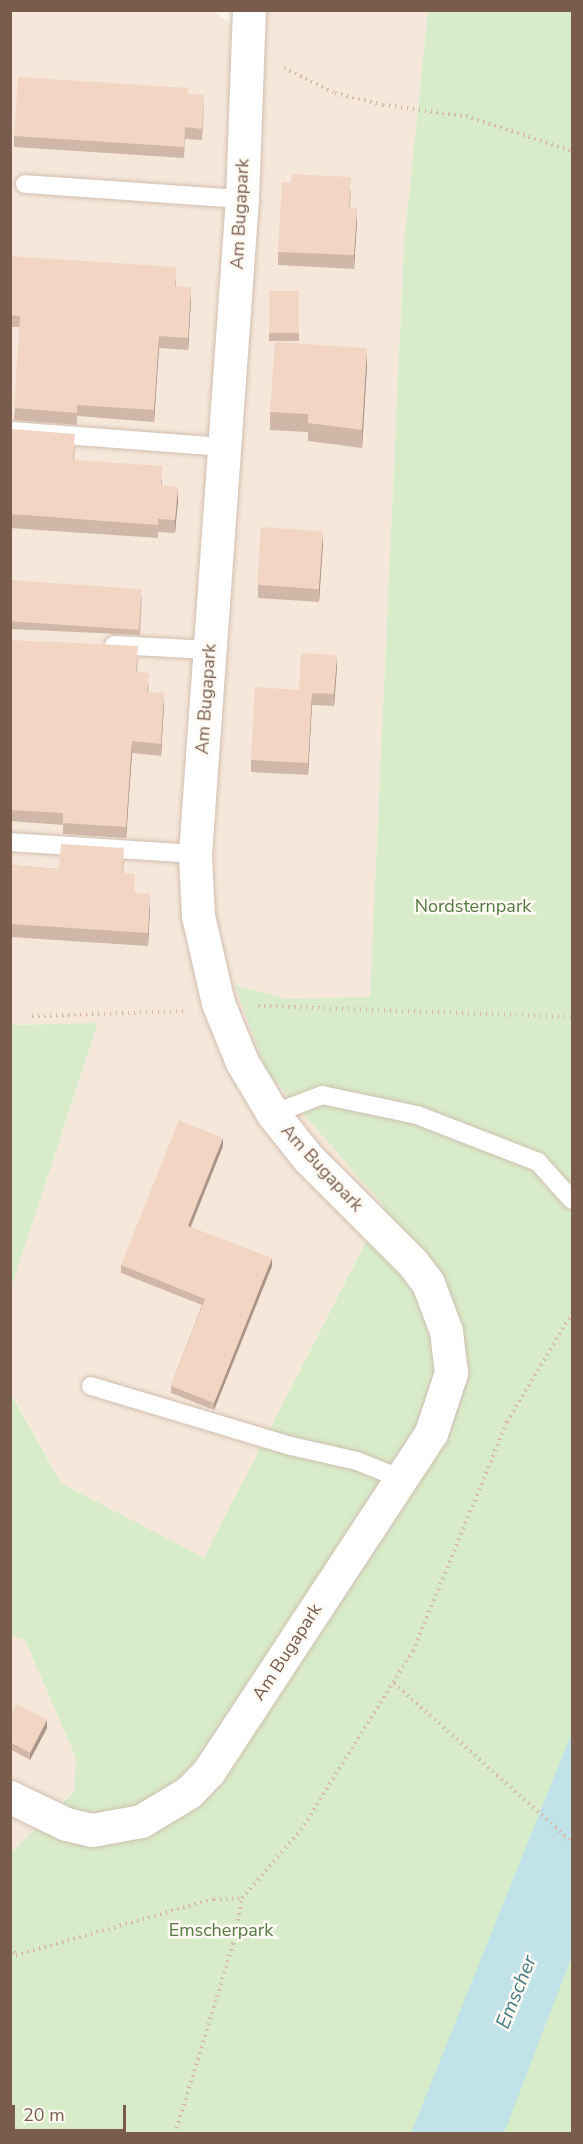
<!DOCTYPE html>
<style>
body{margin:0}
#map{position:relative;width:583px;height:2144px;overflow:hidden;background:#fdf6ec;font-family:"Nunito Sans",sans-serif}
div>[style]{position:absolute}
[style*='--x']{left:calc(var(--x)*1px);top:calc(var(--y)*1px);width:calc(var(--w)*1px);rotate:calc(var(--a)*1deg)}
.residential>*{inset:0;background:#f5e8da}
.green>*{inset:0;background:#d8ecc9}
.water>*{inset:0;background:#bfe3e8}
.path>*{height:4px;margin-top:-2px;transform-origin:0;background:repeating-linear-gradient(90deg,#d9b8a5 0 1.5px,transparent 0 6px)}
.roads{filter:drop-shadow(0 0 2px #d1beb0) drop-shadow(0 0 2px #d1beb0)}
.service>*{height:18px;margin:-9px;padding:0 9px;transform-origin:9px;border-radius:9px;background:#fff}
.minor>*{height:33px;margin:-16.5px;padding:0 16.5px;transform-origin:16.5px;border-radius:16.5px;background:#fff}
.wall>*{inset:0;background:#d1b7a8;transform-origin:0 0}
.shaded-wall>*{inset:0;background:#aa9588}
.building>*{inset:0;background:#f3d5c3;transform-origin:0 0}
span{translate:-50% -50%;white-space:nowrap;text-align:center;line-height:1.15;-webkit-text-stroke:5px #fffaf3;paint-order:stroke}
.street-label{font-size:18px;color:#7a5c4d}
.park-label{font-size:18px;color:#537a41}
.water-label{font-size:20px;color:#437c86;font-style:italic}
.frame{position:absolute;inset:0;border:12px solid #7a5c4d;pointer-events:none}
.scale{position:absolute;left:12px;top:2105px;width:114px;height:27px;box-sizing:border-box;border:3px solid #7a5c4d;border-top:0;padding-left:8px;font-size:18px;line-height:21px;white-space:nowrap;color:#7a5c4d;-webkit-text-stroke:4px #fffaf3;paint-order:stroke}
</style>
<div id="map">
<div class="residential">
<i style="clip-path:polygon(12px 11px,213px 11px,252px 41px,252px 11px,428px 11px,404px 243px,370px 998px,287px 999px,235px 985px,265px 1070px,384px 1205px,204px 1559px,61px 1483px,11px 1392px,11px 1288px,98px 1023px,11px 1025px)"></i>
<i style="clip-path:polygon(11px 1635px,25px 1640px,76px 1758px,74px 1790px,11px 1853px)"></i>
</div>
<div class="green">
<i style="clip-path:polygon(428px 11px,572px 11px,572px 2133px,11px 2133px,11px 1853px,74px 1791px,76px 1758px,25px 1640px,11px 1635px,10px 1392px,61px 1483px,204px 1558px,384px 1206px,265px 1070px,235px 985px,287px 999px,370px 997px,404px 243px)"></i>
<i style="clip-path:polygon(98px 1023px,11px 1288px,11px 1025px)"></i>
</div>
<div class="water">
<i style="clip-path:polygon(572px 1732px,572px 1956px,504px 2133px,411px 2133px)"></i>
</div>
<div class="path">
<i style="--x:284;--y:68;--w:57;--a:26.1"></i>
<i style="--x:335;--y:93;--w:49;--a:14"></i>
<i style="--x:383;--y:105;--w:84;--a:7.5"></i>
<i style="--x:466;--y:116;--w:112;--a:18.3"></i>
<i style="--x:258;--y:1006;--w:314;--a:2"></i>
<i style="--x:32;--y:1016;--w:152;--a:-1.9"></i>
<i style="--x:394;--y:1683;--w:239;--a:41.8"></i>
<i style="--x:10;--y:1947;--w:10;--a:53"></i>
<i style="--x:10;--y:1957;--w:212;--a:-15.9"></i>
<i style="--x:214;--y:1899;--w:28;--a:-2"></i>
<i style="--x:175;--y:2134;--w:199;--a:-73"></i>
<i style="--x:233;--y:1944;--w:47;--a:-78.9"></i>
<i style="--x:242;--y:1898;--w:90;--a:-49.1"></i>
<i style="--x:301;--y:1830;--w:211;--a:-58"></i>
<i style="--x:413;--y:1651;--w:248;--a:-67.7"></i>
<i style="--x:507;--y:1422;--w:127;--a:-59.2"></i>
</div>
<div class="roads">
<div class="service">
<i style="--x:25;--y:184;--w:218;--a:4"></i>
<i style="--x:10;--y:431;--w:215;--a:4.3"></i>
<i style="--x:114;--y:645;--w:96;--a:3"></i>
<i style="--x:10;--y:842;--w:185;--a:3.7"></i>
<i style="--x:273;--y:1114;--w:53;--a:-21.2"></i>
<i style="--x:322;--y:1095;--w:97;--a:11.9"></i>
<i style="--x:417;--y:1115;--w:130;--a:21.2"></i>
<i style="--x:538;--y:1162;--w:51;--a:48.2"></i>
<i style="--x:91;--y:1386;--w:209;--a:16.7"></i>
<i style="--x:291;--y:1446;--w:68;--a:12.8"></i>
<i style="--x:357;--y:1461;--w:48;--a:21.8"></i>
</div>
<div class="minor">
<i style="--x:10;--y:1797;--w:62;--a:25.7"></i>
<i style="--x:66;--y:1824;--w:27;--a:13"></i>
<i style="--x:92;--y:1830;--w:50;--a:-10.4"></i>
<i style="--x:141;--y:1821;--w:56;--a:-31.1"></i>
<i style="--x:189;--y:1792;--w:29;--a:-46"></i>
<i style="--x:209;--y:1771;--w:404;--a:-56.7"></i>
<i style="--x:431;--y:1433;--w:63;--a:-71.6"></i>
<i style="--x:451;--y:1373;--w:42;--a:-96.8"></i>
<i style="--x:446;--y:1331;--w:51;--a:-110.6"></i>
<i style="--x:428;--y:1283;--w:26;--a:-127"></i>
<i style="--x:412;--y:1262;--w:147;--a:-135"></i>
<i style="--x:308;--y:1158;--w:56;--a:-128.5"></i>
<i style="--x:273;--y:1114;--w:61;--a:-120.8"></i>
<i style="--x:242;--y:1062;--w:64;--a:-112.1"></i>
<i style="--x:218;--y:1003;--w:89;--a:-102.9"></i>
<i style="--x:198;--y:916;--w:62;--a:-92.8"></i>
<i style="--x:195;--y:854;--w:657;--a:-85.9"></i>
<i style="--x:242;--y:199;--w:189;--a:-87.9"></i>
</div>
</div>
<div class="wall">
<i style="clip-path:polygon(188px 94px,204px 106px,202px 140px,185px 139px,184px 158px,14px 147px,14px 136px)"></i>
<i style="clip-path:polygon(351px 190px,350px 207px,357px 221px,354px 269px,278px 265px,278px 252px)"></i>
<i style="clip-path:polygon(10px 256px,176px 279px,176px 286px,191px 299px,188px 350px,159px 348px,154px 422px,77px 416px,77px 425px,14px 420px,20px 327px,10px 327px)"></i>
<i style="left:269px;top:291px;width:30px;height:50px"></i>
<i style="clip-path:polygon(367px 366px,362px 448px,308px 441px,308px 432px,270px 430px,270px 412px)"></i>
<i style="clip-path:polygon(75px 447px,74px 460px,162px 480px,162px 485px,178px 500px,175px 533px,158px 532px,158px 538px,10px 528px,10px 453px)"></i>
<i style="clip-path:polygon(323px 543px,319px 602px,258px 598px,258px 585px)"></i>
<i style="clip-path:polygon(10px 580px,142px 597px,140px 635px,11px 629px)"></i>
<i style="clip-path:polygon(10px 640px,138px 658px,137px 672px,149px 685px,148px 692px,164px 704px,161px 756px,132px 753px,126px 838px,63px 834px,63px 825px,10px 821px)"></i>
<i style="clip-path:polygon(337px 667px,334px 706px,312px 705px,308px 775px,251px 772px,251px 760px)"></i>
<i style="clip-path:polygon(124px 861px,123px 873px,135px 893px,150px 907px,148px 946px,10px 937px,10px 865px,59px 869px)"></i>
<i style="clip-path:polygon(223px 1146px,191px 1227px,272px 1266px,214px 1410px,171px 1393px,171px 1386px,202px 1305px,121px 1273px,121px 1265px)"></i>
<i style="clip-path:polygon(10px 1715px,47px 1728px,30px 1760px,10px 1749px)"></i>
</div>
<div class="shaded-wall">
<i style="clip-path:polygon(357px 208px,357px 221px,354px 269px,354px 255px)"></i>
<i style="clip-path:polygon(191px 287px,191px 299px,188px 350px,188px 338px)"></i>
<i style="clip-path:polygon(159px 336px,159px 348px,154px 422px,154px 410px)"></i>
<i style="clip-path:polygon(367px 348px,367px 366px,362px 448px,362px 430px)"></i>
<i style="clip-path:polygon(178px 487px,178px 500px,175px 533px,175px 520px)"></i>
<i style="clip-path:polygon(323px 531px,323px 543px,319px 602px,319px 589px)"></i>
<i style="clip-path:polygon(337px 655px,337px 667px,334px 706px,334px 694px)"></i>
<i style="clip-path:polygon(164px 693px,164px 704px,161px 756px,161px 744px)"></i>
<i style="clip-path:polygon(312px 693px,312px 705px,308px 775px,308px 763px)"></i>
<i style="clip-path:polygon(132px 741px,132px 753px,126px 838px,126px 827px)"></i>
<i style="clip-path:polygon(150px 894px,150px 907px,148px 946px,148px 933px)"></i>
<i style="clip-path:polygon(223px 1138px,223px 1146px,188px 1233px,188px 1226px)"></i>
<i style="clip-path:polygon(272px 1258px,272px 1266px,214px 1410px,214px 1403px)"></i>
<i style="clip-path:polygon(47px 1720px,47px 1728px,30px 1760px,30px 1753px)"></i>
</div>
<div class="building">
<i style="clip-path:polygon(18px 77px,188px 88px,187px 94px,204px 95px,202px 129px,185px 127px,184px 147px,14px 136px)"></i>
<i style="clip-path:polygon(291px 174px,351px 177px,349px 207px,357px 208px,354px 255px,278px 252px,282px 182px,291px 183px)"></i>
<i style="clip-path:polygon(10px 256px,176px 267px,175px 286px,191px 287px,188px 338px,159px 336px,154px 410px,77px 405px,77px 413px,14px 408px,20px 316px,10px 315px)"></i>
<i style="left:269px;top:291px;width:30px;height:42px"></i>
<i style="clip-path:polygon(275px 342px,367px 348px,362px 430px,308px 423px,308px 414px,270px 412px)"></i>
<i style="clip-path:polygon(12px 429px,75px 434px,73px 460px,162px 466px,161px 485px,178px 487px,175px 520px,158px 519px,158px 525px,10px 514px,10px 453px)"></i>
<i style="left:261px;top:527px;width:62px;height:58px;rotate:4deg"></i>
<i style="left:10px;top:580px;width:132px;height:41px;rotate:4deg"></i>
<i style="clip-path:polygon(10px 640px,138px 646px,136px 672px,149px 673px,147px 692px,164px 693px,161px 744px,132px 741px,126px 827px,63px 823px,63px 813px,10px 810px)"></i>
<i style="clip-path:polygon(301px 653px,337px 655px,334px 694px,312px 693px,308px 763px,251px 760px,255px 687px,299px 690px)"></i>
<i style="clip-path:polygon(61px 844px,124px 848px,122px 873px,135px 874px,134px 893px,150px 894px,148px 933px,10px 924px,10px 865px,59px 869px)"></i>
<i style="clip-path:polygon(179px 1120px,223px 1138px,188px 1226px,272px 1258px,214px 1403px,171px 1386px,205px 1299px,121px 1265px)"></i>
<i style="clip-path:polygon(17px 1704px,47px 1720px,30px 1753px,10px 1742px,10px 1715px)"></i>
</div>
<div class="street-label">
<span style="left:240px;top:214px;rotate:-87deg">Am Bugapark</span>
<span style="left:206px;top:699px;rotate:-86deg">Am Bugapark</span>
<span style="left:322px;top:1168px;rotate:47deg">Am Bugapark</span>
<span style="left:287px;top:1652px;rotate:-57deg">Am Bugapark</span>
</div>
<div class="park-label">
<span style="left:473px;top:906px">Nordsternpark</span>
<span style="left:221px;top:1930px">Emscherpark</span>
</div>
<div class="water-label">
<span style="left:516px;top:1992px;rotate:-68deg">Emscher</span>
</div>
<div class="frame"></div>
<div class="scale">20 m</div>
</div>
